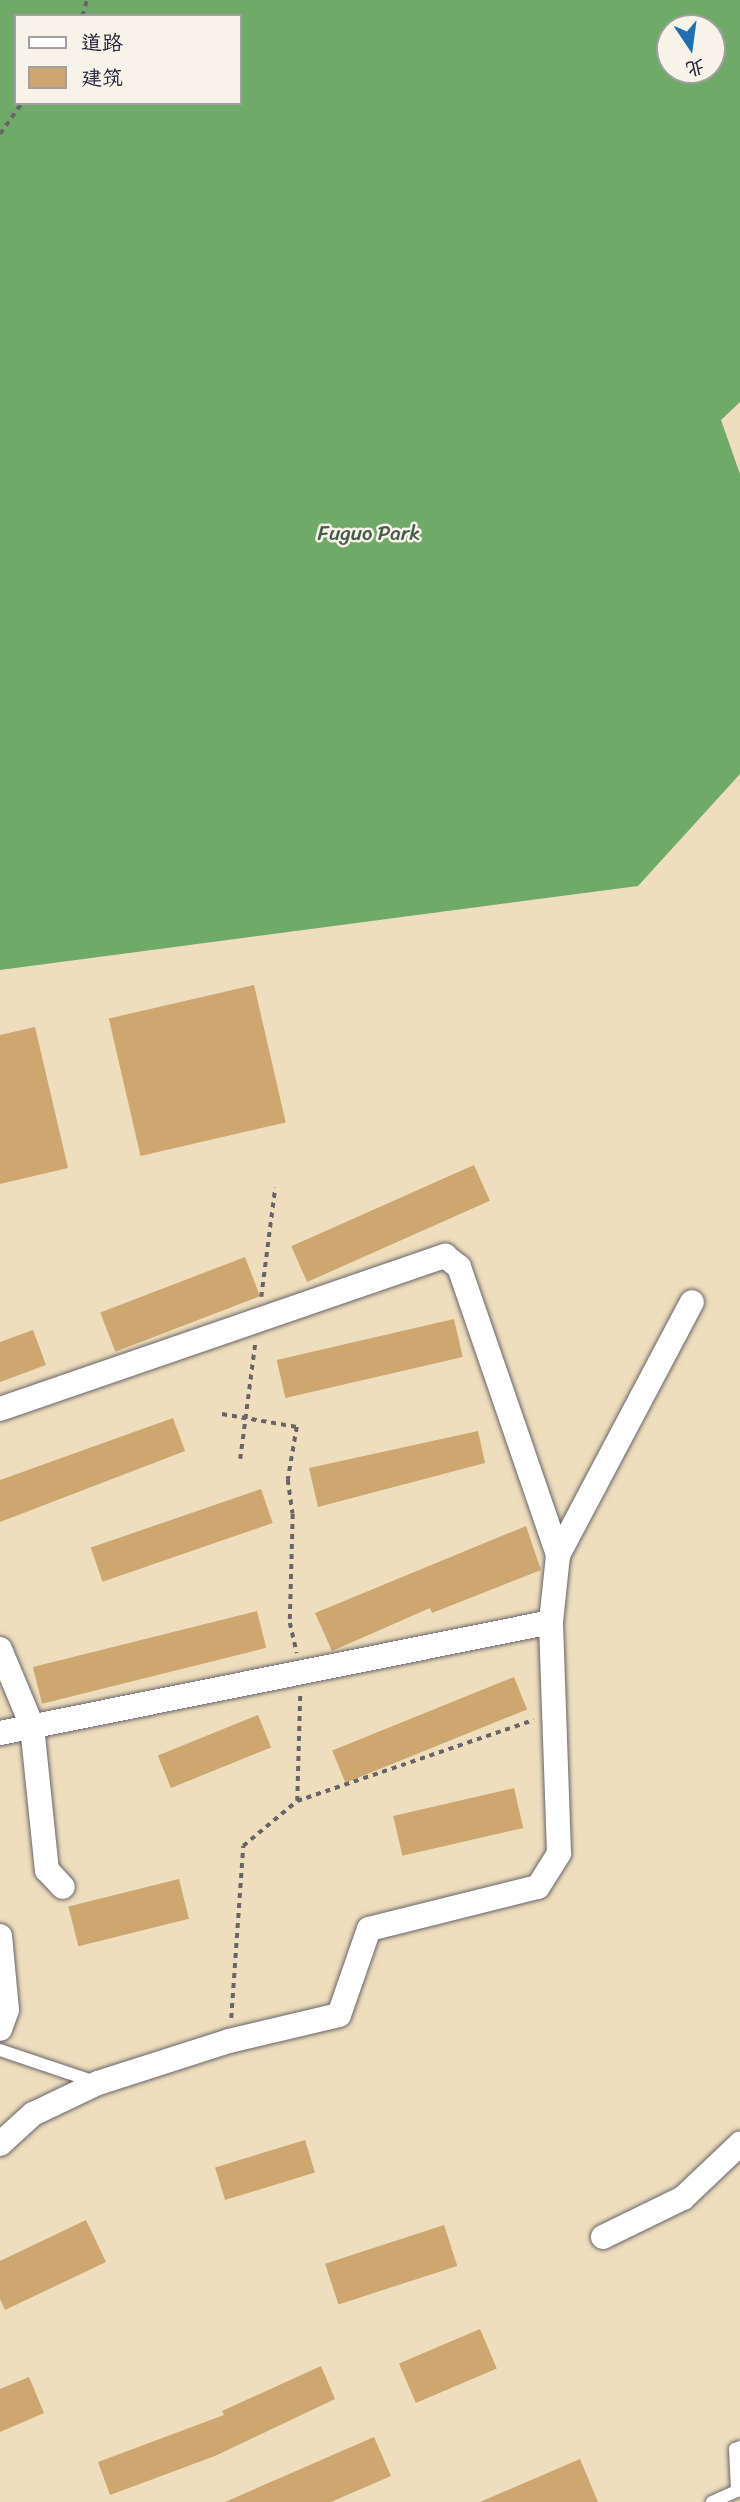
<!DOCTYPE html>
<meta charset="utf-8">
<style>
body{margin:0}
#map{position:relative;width:740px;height:2502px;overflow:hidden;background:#eedebd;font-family:Sriracha,"LXGW WenKai TC",sans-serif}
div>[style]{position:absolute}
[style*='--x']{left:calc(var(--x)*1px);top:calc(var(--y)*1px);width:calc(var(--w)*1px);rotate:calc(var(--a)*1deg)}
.forest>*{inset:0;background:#6faa68}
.building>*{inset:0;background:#cea670;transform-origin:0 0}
.path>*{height:3.5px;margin-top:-1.75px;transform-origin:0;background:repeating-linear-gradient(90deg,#696468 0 5px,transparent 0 10px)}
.roads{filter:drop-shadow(0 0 2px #696468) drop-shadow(0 0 2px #696468)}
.service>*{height:12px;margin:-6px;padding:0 6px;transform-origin:6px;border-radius:6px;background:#fff}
.minor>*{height:24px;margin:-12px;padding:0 12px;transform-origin:12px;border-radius:12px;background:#fff}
span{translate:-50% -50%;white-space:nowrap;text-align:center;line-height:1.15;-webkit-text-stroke:5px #f7f3e8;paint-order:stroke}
.park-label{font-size:21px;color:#465b50}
.legend{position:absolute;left:14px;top:14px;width:228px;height:91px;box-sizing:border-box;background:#f7f3e8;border:2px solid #a29fa3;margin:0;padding:9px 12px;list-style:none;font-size:21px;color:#22223b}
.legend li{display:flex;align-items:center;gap:14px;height:35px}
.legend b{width:35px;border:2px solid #a29fa3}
.north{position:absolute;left:656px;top:14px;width:70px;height:70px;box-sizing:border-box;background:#f7f3e8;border:2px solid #a29fa3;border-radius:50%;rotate:167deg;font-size:19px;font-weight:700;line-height:28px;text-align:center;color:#22223b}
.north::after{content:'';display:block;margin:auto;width:24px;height:32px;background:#1f6fb2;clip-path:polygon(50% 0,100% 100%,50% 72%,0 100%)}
</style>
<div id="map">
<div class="forest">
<i style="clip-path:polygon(evenodd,0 0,740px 0,740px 402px,721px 420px,740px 474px,740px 774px,638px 886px,0 970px,0 0,16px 16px,240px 16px,240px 103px,16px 103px,16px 16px,0 0,670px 28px,712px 28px,712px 70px,670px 70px,670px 28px)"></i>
</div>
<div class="building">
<i style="left:254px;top:985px;width:141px;height:149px;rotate:77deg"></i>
<i style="clip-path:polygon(35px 1027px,68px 1168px,0 1184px,0 1035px)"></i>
<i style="left:474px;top:1165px;width:39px;height:200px;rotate:66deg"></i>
<i style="left:245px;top:1257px;width:42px;height:155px;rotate:69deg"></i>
<i style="left:454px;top:1319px;width:39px;height:182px;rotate:77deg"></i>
<i style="clip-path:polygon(33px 1330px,46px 1365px,0 1382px,0 1342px)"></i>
<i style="clip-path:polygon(173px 1418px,185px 1451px,0 1522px,0 1480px)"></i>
<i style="clip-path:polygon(478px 1431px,485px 1463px,318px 1507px,309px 1468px)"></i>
<i style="left:261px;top:1489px;width:36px;height:180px;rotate:71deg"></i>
<i style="clip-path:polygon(526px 1526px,541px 1570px,432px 1613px,430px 1608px,332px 1651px,315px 1613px)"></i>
<i style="left:257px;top:1611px;width:38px;height:231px;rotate:76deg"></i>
<i style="left:514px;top:1677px;width:35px;height:196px;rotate:68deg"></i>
<i style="left:258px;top:1715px;width:35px;height:108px;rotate:68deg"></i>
<i style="left:514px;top:1788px;width:41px;height:124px;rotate:77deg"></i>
<i style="left:179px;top:1879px;width:41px;height:114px;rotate:76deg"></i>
<i style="left:305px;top:2140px;width:34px;height:94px;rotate:73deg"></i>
<i style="clip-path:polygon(86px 2220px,106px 2262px,5px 2310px,0 2299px,0 2261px)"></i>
<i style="left:444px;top:2225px;width:43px;height:125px;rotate:72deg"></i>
<i style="left:480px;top:2329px;width:43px;height:88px;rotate:67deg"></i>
<i style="clip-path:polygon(321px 2366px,335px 2399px,215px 2456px,110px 2495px,98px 2462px,224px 2415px,222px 2411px)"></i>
<i style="clip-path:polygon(29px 2377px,44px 2413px,0 2432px,0 2389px)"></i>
<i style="clip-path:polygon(374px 2437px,391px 2476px,331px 2502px,225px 2502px)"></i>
<i style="clip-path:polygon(580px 2459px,598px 2502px,480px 2502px)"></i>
</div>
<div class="path">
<i style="--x:82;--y:16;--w:17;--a:-73"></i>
<i style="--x:0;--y:134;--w:38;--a:-55"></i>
<i style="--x:261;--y:1297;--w:110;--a:-82.7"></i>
<i style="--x:222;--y:1414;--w:76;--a:9.8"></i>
<i style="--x:297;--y:1427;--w:54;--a:99.6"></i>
<i style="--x:288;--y:1480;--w:34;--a:82"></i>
<i style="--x:293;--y:1514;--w:109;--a:91.6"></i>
<i style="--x:290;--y:1623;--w:31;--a:77"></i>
<i style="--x:240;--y:1459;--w:117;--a:-82.6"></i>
<i style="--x:297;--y:1801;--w:106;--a:-88.4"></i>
<i style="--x:231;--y:2018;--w:172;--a:-86"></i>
<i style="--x:243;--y:1846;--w:70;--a:-39.8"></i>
<i style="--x:297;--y:1801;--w:250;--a:-18.9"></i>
</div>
<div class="roads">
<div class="service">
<i style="--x:0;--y:2050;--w:103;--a:18.6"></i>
<i style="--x:712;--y:2502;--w:27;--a:-24"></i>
<i style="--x:737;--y:2491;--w:42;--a:-92.7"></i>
<i style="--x:735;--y:2449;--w:5;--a:-22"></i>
</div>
<div class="minor">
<i style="--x:0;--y:1409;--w:471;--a:-19"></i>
<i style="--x:445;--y:1256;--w:18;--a:38"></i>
<i style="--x:459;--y:1267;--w:305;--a:71"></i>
<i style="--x:0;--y:1649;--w:83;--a:67.4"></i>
<i style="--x:32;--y:1726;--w:145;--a:84.1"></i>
<i style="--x:47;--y:1870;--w:23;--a:47"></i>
<i style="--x:0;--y:1733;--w:562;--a:-11.39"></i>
<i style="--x:0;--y:1936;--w:74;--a:84.6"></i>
<i style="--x:7;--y:2010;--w:20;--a:110"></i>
<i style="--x:0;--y:2144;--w:45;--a:-42.3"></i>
<i style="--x:33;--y:2114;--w:72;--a:-25.5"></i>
<i style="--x:98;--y:2083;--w:138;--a:-17.8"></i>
<i style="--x:229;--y:2041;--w:113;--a:-13.3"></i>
<i style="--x:339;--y:2015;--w:91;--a:-70.8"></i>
<i style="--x:369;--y:1929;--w:174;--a:-14"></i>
<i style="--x:538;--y:1887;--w:40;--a:-58"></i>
<i style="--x:559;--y:1853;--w:231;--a:-92"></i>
<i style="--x:551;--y:1622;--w:67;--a:-84"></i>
<i style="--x:558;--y:1555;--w:286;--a:-62.1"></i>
<i style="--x:603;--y:2237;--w:89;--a:-26"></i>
<i style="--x:683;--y:2198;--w:79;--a:-43.5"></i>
</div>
</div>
<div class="park-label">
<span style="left:369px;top:533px">Fuguo Park</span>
</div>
<ul class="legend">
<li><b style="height:9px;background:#fff"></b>道路</li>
<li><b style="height:19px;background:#cea670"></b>建筑</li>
</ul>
<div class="north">北</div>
</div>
